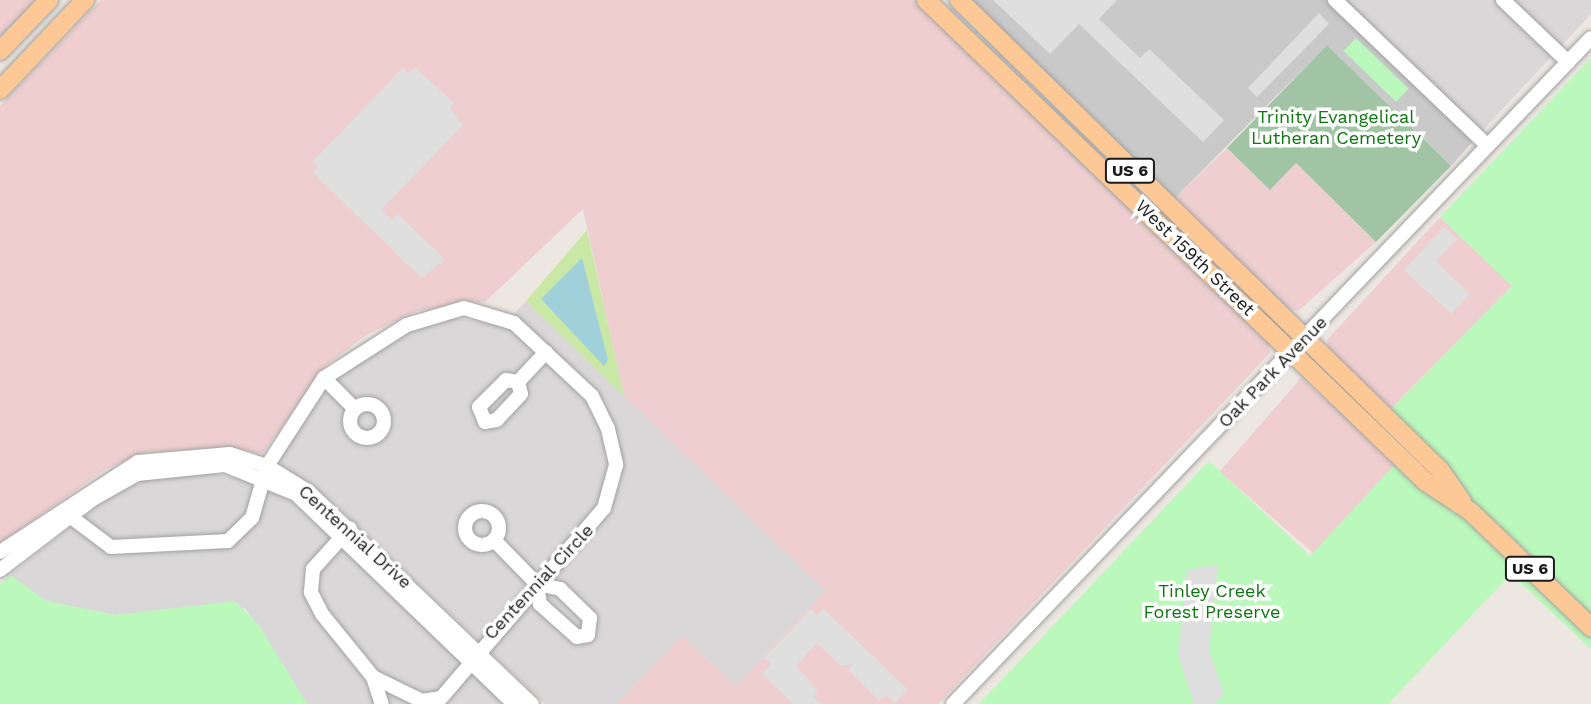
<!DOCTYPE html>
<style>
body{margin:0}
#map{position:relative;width:1591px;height:704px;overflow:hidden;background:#ece7e0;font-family:"Work Sans",sans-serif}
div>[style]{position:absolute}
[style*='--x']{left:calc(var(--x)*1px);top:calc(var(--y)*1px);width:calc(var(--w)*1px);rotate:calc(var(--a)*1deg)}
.residential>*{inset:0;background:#d9d7d8}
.commercial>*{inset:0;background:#eececf;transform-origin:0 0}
.religious>*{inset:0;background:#c9c9c9}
.grass>*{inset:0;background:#cae8a5}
.cemetery>*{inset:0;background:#a1c5a4}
.park>*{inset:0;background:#bbf8bb;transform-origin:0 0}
.parking>*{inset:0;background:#dfdfdf}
.water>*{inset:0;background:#a0d1db}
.roads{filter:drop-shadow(0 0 2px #a2a2a2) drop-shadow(0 0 2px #a2a2a2)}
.minor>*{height:14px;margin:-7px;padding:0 7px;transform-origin:7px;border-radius:7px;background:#fff}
.minor>.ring{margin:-7px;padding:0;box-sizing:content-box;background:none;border:14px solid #fff;border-radius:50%}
.major>*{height:18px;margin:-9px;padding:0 9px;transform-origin:9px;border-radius:9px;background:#fbc896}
span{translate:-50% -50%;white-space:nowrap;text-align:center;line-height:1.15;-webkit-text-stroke:7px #fff;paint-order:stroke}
.shield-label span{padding:2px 5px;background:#fff;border:2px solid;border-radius:5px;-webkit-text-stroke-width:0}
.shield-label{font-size:16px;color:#1b1b1b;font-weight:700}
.park-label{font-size:18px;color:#0b760d}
.street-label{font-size:18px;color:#1b1b1b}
</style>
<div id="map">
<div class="residential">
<i style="clip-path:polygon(1346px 0,1591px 0,1591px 14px,1483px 130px)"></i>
<i style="clip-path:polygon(526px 301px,826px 591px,736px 686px,682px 636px,617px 704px,545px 704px,329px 499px,282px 468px,280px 456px,295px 426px,338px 371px,419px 327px,456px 318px,504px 325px)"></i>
<i style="clip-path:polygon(197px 471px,251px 480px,290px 499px,507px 704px,307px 704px,245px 608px,115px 615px,46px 601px,10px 575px,108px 498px,149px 478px)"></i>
</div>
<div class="commercial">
<i style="clip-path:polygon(0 0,35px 0,0 37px)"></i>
<i style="clip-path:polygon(101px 0,915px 0,1268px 336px,1270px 353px,938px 704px,617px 704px,682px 636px,736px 686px,826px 591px,624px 396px,583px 209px,485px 302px,417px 311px,368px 334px,326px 365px,262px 454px,235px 448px,147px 452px,106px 469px,0 543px,0 106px)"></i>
<i style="clip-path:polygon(1227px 148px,1270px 190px,1296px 163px,1376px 242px,1298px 311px,1283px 307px,1173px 200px)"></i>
<i style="clip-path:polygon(1440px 217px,1512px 286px,1389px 411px,1329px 352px,1327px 340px)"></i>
<i style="left:1301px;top:378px;width:128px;height:124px;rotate:41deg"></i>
</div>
<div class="religious">
<i style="clip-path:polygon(967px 0,1346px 0,1483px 130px,1451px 166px,1327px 45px,1173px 200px)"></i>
</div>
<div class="grass">
<i style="clip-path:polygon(587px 230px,624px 396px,526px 301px)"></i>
</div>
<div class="cemetery">
<i style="clip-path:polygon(1327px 45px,1451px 166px,1376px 242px,1296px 163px,1270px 190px,1227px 148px)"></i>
</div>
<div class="park">
<i style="left:1356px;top:38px;width:73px;height:18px;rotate:44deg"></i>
<i style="clip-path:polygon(1591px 58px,1591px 649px,1511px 574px,1388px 704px,979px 704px,1209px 461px,1310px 556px,1419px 438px,1389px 411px,1512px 286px,1440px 217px)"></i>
<i style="clip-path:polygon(10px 575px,46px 601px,115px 615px,235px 601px,259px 625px,307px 704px,0 704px,0 585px)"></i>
</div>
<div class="parking">
<i style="clip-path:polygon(993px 0,1117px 0,1099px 19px,1140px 58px,1149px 49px,1224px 120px,1203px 142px,1079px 24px,1050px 54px)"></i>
<i style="clip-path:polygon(1319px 13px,1329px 24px,1257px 97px,1248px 88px)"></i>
<i style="clip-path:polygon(415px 67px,454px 103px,450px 109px,463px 125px,381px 210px,392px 220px,398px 214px,445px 260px,422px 278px,313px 173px,318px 166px,313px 161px,403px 68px,409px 73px)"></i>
<i style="clip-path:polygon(1444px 227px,1457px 239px,1436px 261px,1470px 294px,1451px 314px,1404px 270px)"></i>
<i style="clip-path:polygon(1218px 564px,1209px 650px,1224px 694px,1214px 704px,1194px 704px,1178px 655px,1187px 570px)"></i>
<i style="clip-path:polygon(811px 609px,817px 615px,824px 609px,908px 690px,895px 703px,886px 695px,879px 701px,848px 670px,853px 664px,841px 666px,817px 643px,796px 666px,818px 691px,813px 697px,821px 704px,793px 704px,762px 674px,771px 664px,764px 658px)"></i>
</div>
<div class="water">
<i style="clip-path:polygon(582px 258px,608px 360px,604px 366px,541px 299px)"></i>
</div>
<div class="roads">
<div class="minor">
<i style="--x:1335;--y:0;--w:211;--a:43.7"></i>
<i style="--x:1503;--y:0;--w:90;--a:43.6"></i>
<i style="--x:324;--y:378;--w:42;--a:45"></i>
<i style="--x:506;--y:380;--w:12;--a:9"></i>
<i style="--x:518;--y:382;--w:12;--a:76"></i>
<i style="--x:521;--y:394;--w:35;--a:133"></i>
<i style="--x:497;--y:420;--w:12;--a:171"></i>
<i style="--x:485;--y:422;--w:16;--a:-112"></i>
<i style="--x:479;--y:407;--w:38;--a:-45"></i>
<i style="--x:518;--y:382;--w:41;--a:-47"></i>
<i class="ring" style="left:350px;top:404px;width:20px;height:20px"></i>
<i class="ring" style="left:465px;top:511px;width:20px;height:20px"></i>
<i style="--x:71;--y:517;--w:50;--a:36.9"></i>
<i style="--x:111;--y:547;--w:117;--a:-2.9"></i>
<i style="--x:228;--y:541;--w:33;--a:-44"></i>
<i style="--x:252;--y:518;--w:54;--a:-73.9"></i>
<i style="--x:267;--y:466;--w:105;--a:-57.1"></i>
<i style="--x:324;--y:378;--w:98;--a:-32.6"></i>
<i style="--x:407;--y:325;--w:59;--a:-16.6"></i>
<i style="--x:464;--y:308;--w:52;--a:16.7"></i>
<i style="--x:514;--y:323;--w:107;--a:43.1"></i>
<i style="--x:592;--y:396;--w:37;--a:64"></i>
<i style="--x:608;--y:429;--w:37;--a:77"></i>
<i style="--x:616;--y:465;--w:45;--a:105.6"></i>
<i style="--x:604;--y:508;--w:250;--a:130.6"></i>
<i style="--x:441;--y:698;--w:19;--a:171"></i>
<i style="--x:422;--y:701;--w:55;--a:-153.9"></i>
<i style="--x:373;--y:677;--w:81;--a:-129"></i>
<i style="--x:322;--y:614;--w:25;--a:-117"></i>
<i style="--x:311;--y:592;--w:23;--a:-85"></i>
<i style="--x:313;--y:569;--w:55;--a:-47.9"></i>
<i style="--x:494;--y:540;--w:62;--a:45.7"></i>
<i style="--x:0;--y:552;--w:165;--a:-33.1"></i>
<i style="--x:138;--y:462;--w:92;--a:-5"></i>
<i style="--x:230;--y:454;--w:39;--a:18"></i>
<i style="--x:267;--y:466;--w:49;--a:31.8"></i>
<i style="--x:309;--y:492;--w:308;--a:43.6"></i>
<i style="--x:0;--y:570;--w:117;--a:-37.4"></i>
<i style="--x:93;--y:499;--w:51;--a:-29.6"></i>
<i style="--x:137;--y:474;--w:88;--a:-5.8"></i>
<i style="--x:225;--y:465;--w:77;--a:22.2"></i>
<i style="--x:296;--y:494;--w:303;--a:43.9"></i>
<i style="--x:537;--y:584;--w:24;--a:12"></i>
<i style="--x:560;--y:589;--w:42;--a:44"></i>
<i style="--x:590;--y:618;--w:17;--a:97"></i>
<i style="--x:588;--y:635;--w:11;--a:170"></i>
<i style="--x:577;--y:637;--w:50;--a:-138.3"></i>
<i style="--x:540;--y:604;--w:20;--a:-99"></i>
<i style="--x:373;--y:677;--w:28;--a:72"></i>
<i style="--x:953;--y:704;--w:922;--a:-46.23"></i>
</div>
<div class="major">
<i style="--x:926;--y:0;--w:694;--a:43.95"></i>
<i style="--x:1426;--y:482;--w:53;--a:33.4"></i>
<i style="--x:1470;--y:511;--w:168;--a:43.8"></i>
<i style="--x:959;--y:0;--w:673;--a:44.34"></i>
<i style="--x:1440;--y:470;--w:38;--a:55"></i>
<i style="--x:0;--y:51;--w:71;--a:-46.1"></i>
<i style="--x:0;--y:90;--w:124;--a:-46.6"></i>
</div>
</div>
<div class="shield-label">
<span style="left:1130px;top:171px">US 6</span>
<span style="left:1530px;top:569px">US 6</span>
</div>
<div class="park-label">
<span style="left:1336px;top:128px">Trinity Evangelical<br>Lutheran Cemetery</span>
<span style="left:1212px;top:602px">Tinley Creek<br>Forest Preserve</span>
</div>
<div class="street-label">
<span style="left:1195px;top:258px;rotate:44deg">West 159th Street</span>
<span style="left:1273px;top:372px;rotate:-46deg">Oak Park Avenue</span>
<span style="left:355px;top:537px;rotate:42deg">Centennial Drive</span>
<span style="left:539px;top:582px;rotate:-47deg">Centennial Circle</span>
</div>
</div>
